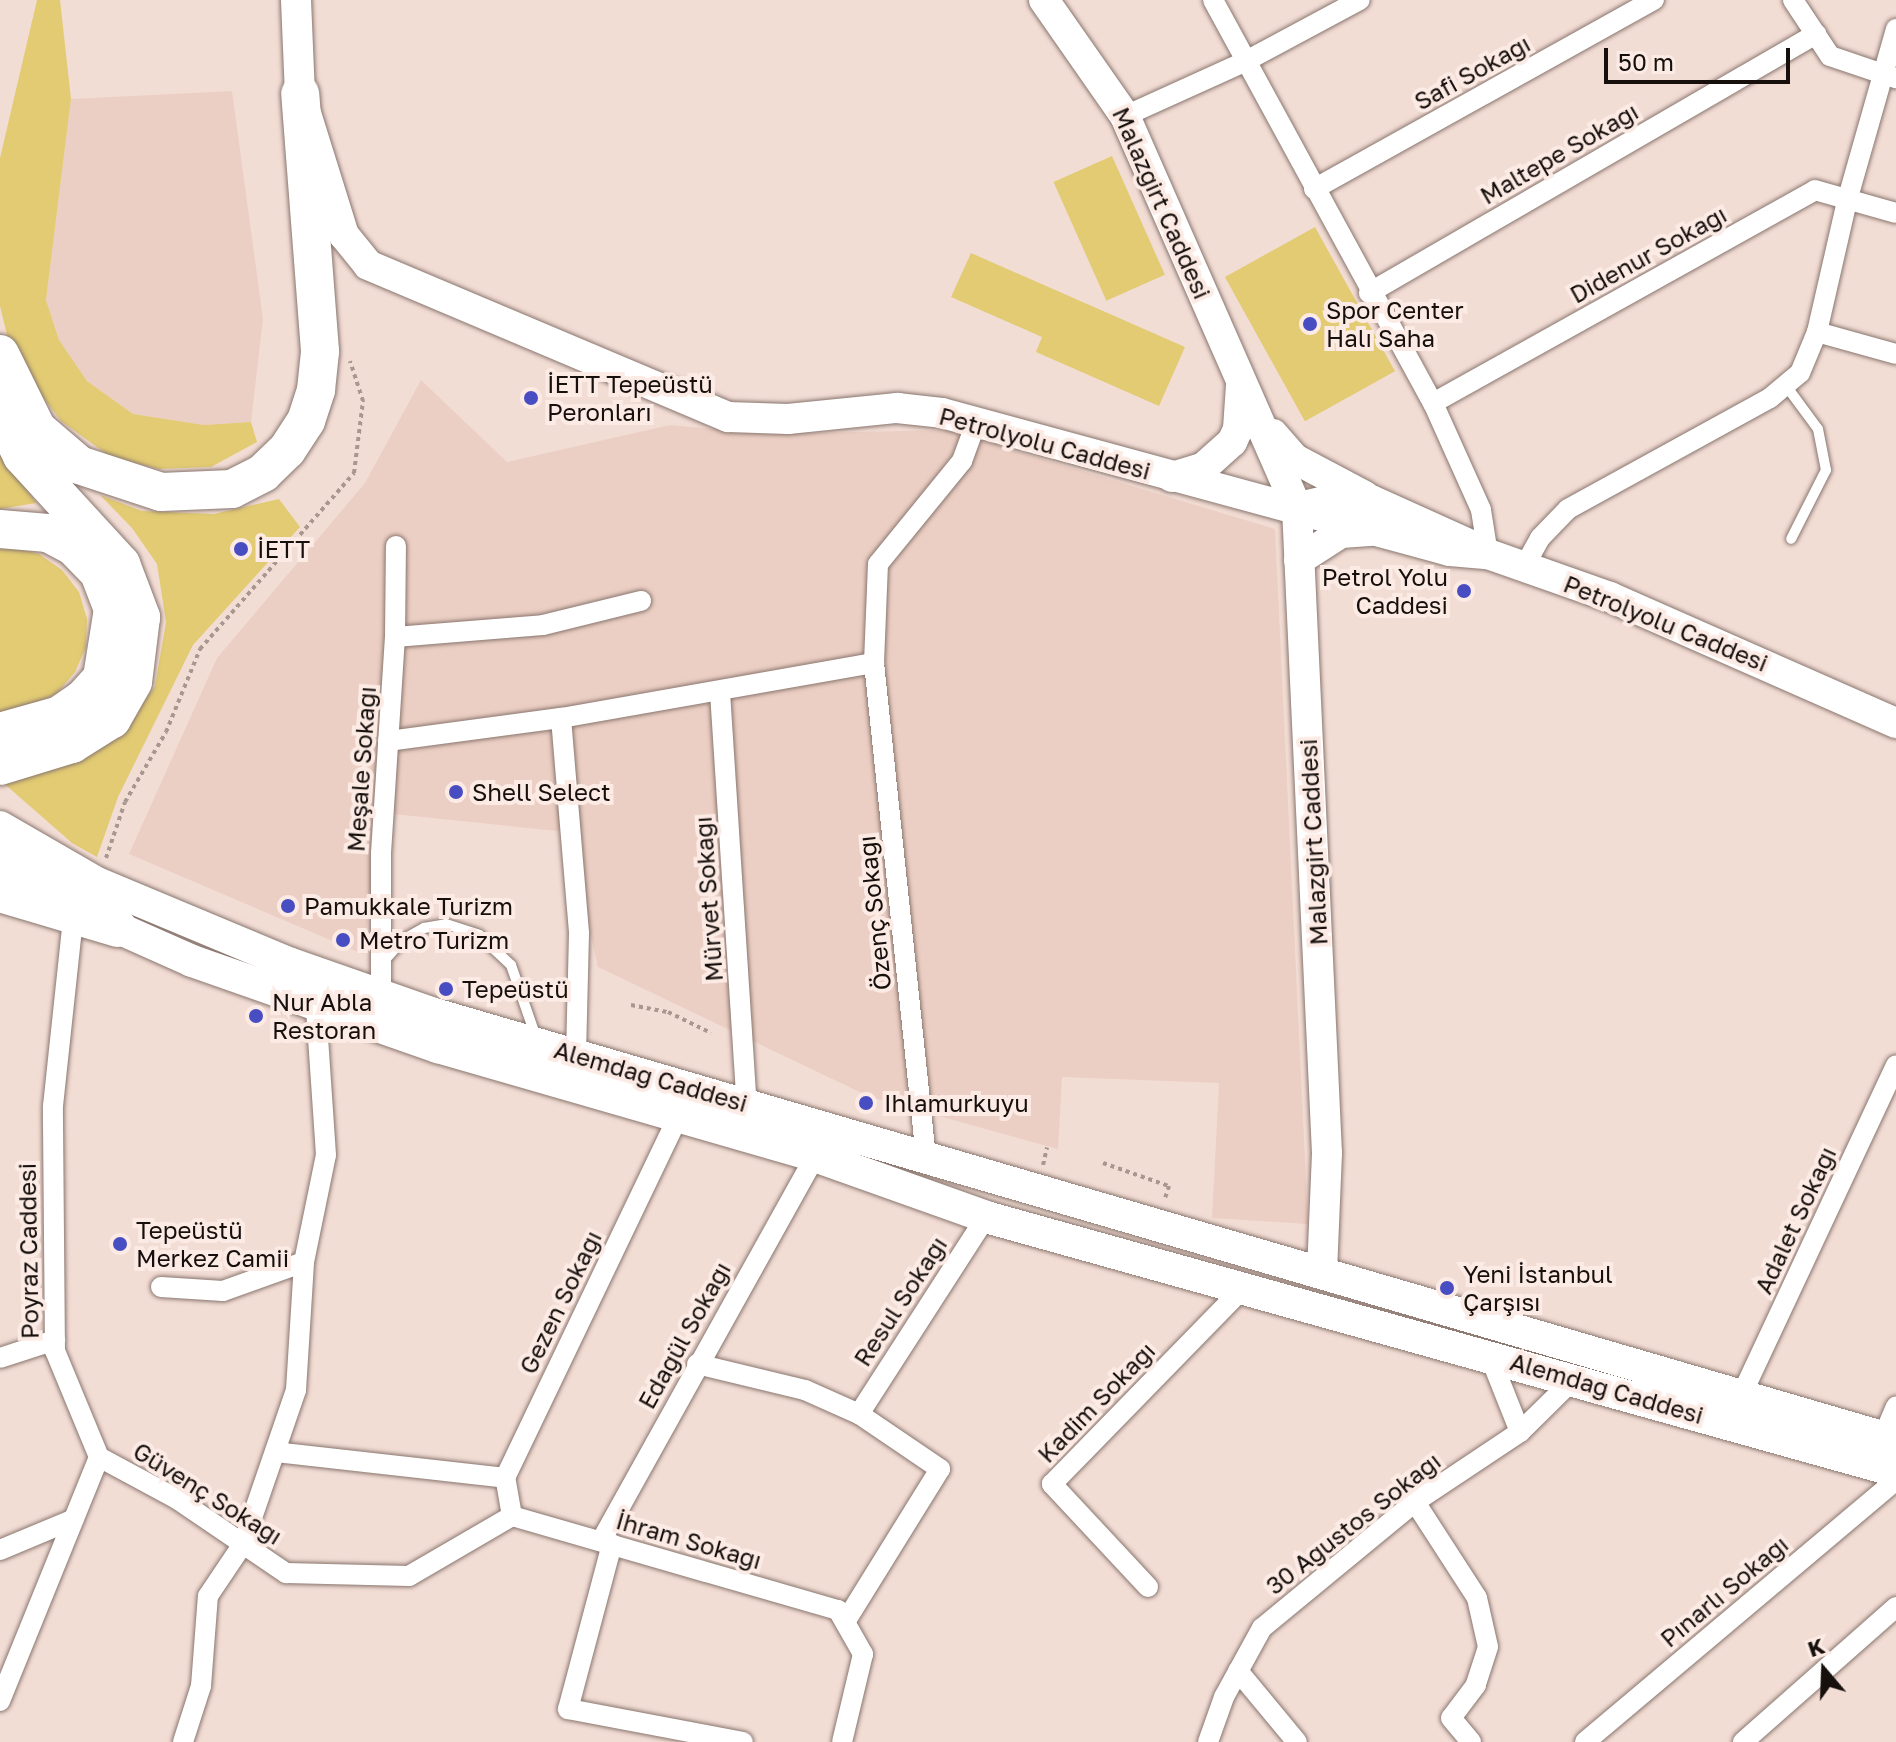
<!DOCTYPE html>
<meta charset="utf-8">
<style>
body{margin:0}
#map{position:relative;width:1896px;height:1742px;overflow:hidden;background:#f2ddd5;font-family:"Golos Text",sans-serif}
div>[style]{position:absolute}
[style*='--x']{left:calc(var(--x)*1px);top:calc(var(--y)*1px);width:calc(var(--w)*1px);rotate:calc(var(--a)*1deg)}
.built>*{inset:0;background:#eccfc4}
.green>*{inset:0;background:#e2cb73;transform-origin:0 0}
.path>*{height:4px;margin-top:-2px;transform-origin:0;background:repeating-linear-gradient(90deg,#a79790 0 4px,transparent 0 8px)}
.roads{filter:drop-shadow(0 0 2px #89766e) drop-shadow(0 0 2px #89766e)}
.lane>*{height:10px;margin:-5px;padding:0 5px;transform-origin:5px;border-radius:5px;background:#fff}
.street>*{height:20px;margin:-10px;padding:0 10px;transform-origin:10px;border-radius:10px;background:#fff}
.secondary>*{height:30px;margin:-15px;padding:0 15px;transform-origin:15px;border-radius:15px;background:#fff}
.primary>*{height:32px;margin:-16px;padding:0 16px;transform-origin:16px;border-radius:16px;background:#fff}
.highway>*{height:38px;margin:-19px;padding:0 19px;transform-origin:19px;border-radius:19px;background:#fff}
.dots>*{width:22px;height:22px;translate:-50% -50%;box-sizing:border-box;border:4px solid #fcebe5;border-radius:50%}
span{translate:-50% -50%;white-space:nowrap;text-align:center;line-height:1.15;-webkit-text-stroke:8px #fcebe5;paint-order:stroke}
.street-label{font-size:24px;color:#160f0c}
.poi-label{font-size:24px;color:#160f0c}
.left{translate:0 -50%;text-align:left}
.right{translate:-100% -50%;text-align:right}
.north{position:absolute;left:1784px;top:1630px;width:80px;height:80px;-webkit-text-stroke:6px #fcebe5;paint-order:stroke;rotate:341deg;font-size:22px;font-weight:700;line-height:32px;text-align:center;color:#160f0c}
.north::after{content:'';display:block;margin:auto;width:28px;height:36px;background:#160f0c;clip-path:polygon(50% 0,100% 100%,50% 72%,0 100%)}
.scale{position:absolute;left:1604px;top:48px;width:186px;height:36px;box-sizing:border-box;border:4px solid #160f0c;border-top:0;padding-left:10px;font-size:24px;line-height:28px;white-space:nowrap;color:#160f0c;-webkit-text-stroke:6px #fcebe5;paint-order:stroke}
</style>
<div id="map">
<div class="built">
<i style="clip-path:polygon(232px 91px,263px 319px,251px 422px,204px 425px,133px 414px,87px 381px,59px 340px,46px 300px,71px 99px)"></i>
<i style="clip-path:polygon(421px 380px,507px 462px,670px 425px,766px 434px,946px 430px,1275px 529px,1308px 1224px,1212px 1218px,1219px 1083px,1062px 1077px,1058px 1149px,870px 1097px,598px 967px,567px 832px,383px 813px,363px 954px,129px 854px,217px 658px,365px 483px)"></i>
</div>
<div class="green">
<i style="clip-path:polygon(37px 0,60px 0,71px 99px,46px 300px,59px 340px,87px 381px,133px 414px,204px 425px,251px 422px,257px 442px,211px 467px,158px 469px,108px 455px,61px 421px,12px 356px,0 306px,0 158px)"></i>
<i style="left:1112px;top:156px;width:130px;height:64px;rotate:66deg"></i>
<i style="left:1315px;top:227px;width:165px;height:103px;rotate:61deg"></i>
<i style="clip-path:polygon(971px 253px,1185px 347px,1159px 406px,1036px 352px,1042px 337px,951px 297px)"></i>
<i style="clip-path:polygon(0 449px,36px 503px,0 509px)"></i>
<i style="clip-path:polygon(100px 495px,142px 511px,214px 514px,279px 499px,300px 527px,193px 645px,118px 797px,97px 857px,72px 843px,0 780px,124px 729px,155px 686px,166px 622px,157px 564px,132px 528px)"></i>
<i style="clip-path:polygon(12px 547px,39px 554px,62px 570px,79px 592px,87px 619px,86px 647px,75px 672px,57px 693px,32px 707px,0 713px,0 548px)"></i>
</div>
<div class="path">
<i style="--x:106;--y:858;--w:59;--a:-71.3"></i>
<i style="--x:125;--y:802;--w:81;--a:-59.6"></i>
<i style="--x:166;--y:732;--w:90;--a:-67.7"></i>
<i style="--x:200;--y:649;--w:234;--a:-48.8"></i>
<i style="--x:354;--y:473;--w:73;--a:-82.9"></i>
<i style="--x:363;--y:401;--w:42;--a:-108"></i>
<i style="--x:631;--y:1005;--w:38;--a:11"></i>
<i style="--x:668;--y:1012;--w:48;--a:26"></i>
<i style="--x:1103;--y:1163;--w:70;--a:19.2"></i>
<i style="--x:1169;--y:1186;--w:13;--a:108"></i>
<i style="--x:1043;--y:1165;--w:18;--a:-77"></i>
</div>
<div class="roads">
<div class="lane">
<i style="--x:1787;--y:387;--w:52;--a:53.6"></i>
<i style="--x:1818;--y:429;--w:42;--a:79"></i>
<i style="--x:1826;--y:470;--w:77;--a:116.9"></i>
<i style="--x:383;--y:962;--w:31;--a:-48"></i>
<i style="--x:404;--y:939;--w:23;--a:-29"></i>
<i style="--x:424;--y:928;--w:22;--a:-10"></i>
<i style="--x:446;--y:924;--w:35;--a:18"></i>
<i style="--x:479;--y:935;--w:44;--a:43.2"></i>
<i style="--x:511;--y:965;--w:76;--a:70.9"></i>
</div>
<div class="street">
<i style="--x:1213;--y:0;--w:459;--a:61.4"></i>
<i style="--x:1433;--y:403;--w:117;--a:65.8"></i>
<i style="--x:1481;--y:510;--w:45;--a:81"></i>
<i style="--x:1793;--y:0;--w:67;--a:56.5"></i>
<i style="--x:1830;--y:56;--w:69;--a:18.7"></i>
<i style="--x:1125;--y:116;--w:133;--a:-24.4"></i>
<i style="--x:1246;--y:61;--w:129;--a:-28.2"></i>
<i style="--x:1314;--y:189;--w:389;--a:-29.1"></i>
<i style="--x:1369;--y:293;--w:517;--a:-30.09"></i>
<i style="--x:1817;--y:332;--w:82;--a:15.6"></i>
<i style="--x:1433;--y:403;--w:437;--a:-29.1"></i>
<i style="--x:1815;--y:190;--w:84;--a:15.9"></i>
<i style="--x:1524;--y:567;--w:33;--a:-61"></i>
<i style="--x:1540;--y:538;--w:40;--a:-46"></i>
<i style="--x:1568;--y:509;--w:230;--a:-28.8"></i>
<i style="--x:1770;--y:398;--w:39;--a:-40"></i>
<i style="--x:1800;--y:373;--w:44;--a:-67.5"></i>
<i style="--x:1817;--y:332;--w:134;--a:-77.1"></i>
<i style="--x:1847;--y:201;--w:179;--a:-74.1"></i>
<i style="--x:395;--y:637;--w:148;--a:-4.6"></i>
<i style="--x:543;--y:625;--w:101;--a:-13.8"></i>
<i style="--x:874;--y:663;--w:99;--a:-87.7"></i>
<i style="--x:878;--y:564;--w:133;--a:-50.8"></i>
<i style="--x:962;--y:461;--w:44;--a:-69.9"></i>
<i style="--x:720;--y:692;--w:413;--a:86.3"></i>
<i style="--x:561;--y:718;--w:216;--a:85.2"></i>
<i style="--x:579;--y:933;--w:120;--a:91.4"></i>
<i style="--x:388;--y:741;--w:175;--a:-7.6"></i>
<i style="--x:561;--y:718;--w:318;--a:-10"></i>
<i style="--x:874;--y:663;--w:498;--a:84"></i>
<i style="--x:381;--y:995;--w:142;--a:-90"></i>
<i style="--x:381;--y:853;--w:216;--a:-86.3"></i>
<i style="--x:395;--y:637;--w:91;--a:-89.4"></i>
<i style="--x:161;--y:1287;--w:62;--a:3.7"></i>
<i style="--x:223;--y:1291;--w:86;--a:-19.7"></i>
<i style="--x:1489;--y:1354;--w:84;--a:68.3"></i>
<i style="--x:0;--y:1358;--w:58;--a:-18.1"></i>
<i style="--x:697;--y:1364;--w:111;--a:13.5"></i>
<i style="--x:805;--y:1390;--w:59;--a:24"></i>
<i style="--x:859;--y:1414;--w:98;--a:34.2"></i>
<i style="--x:940;--y:1469;--w:180;--a:121.8"></i>
<i style="--x:1741;--y:1396;--w:365;--a:-64.9"></i>
<i style="--x:859;--y:1414;--w:234;--a:-57.2"></i>
<i style="--x:1883;--y:1437;--w:33;--a:-67"></i>
<i style="--x:275;--y:1452;--w:231;--a:6.4"></i>
<i style="--x:99;--y:1457;--w:89;--a:28.3"></i>
<i style="--x:177;--y:1499;--w:132;--a:34.2"></i>
<i style="--x:286;--y:1573;--w:123;--a:1.4"></i>
<i style="--x:409;--y:1576;--w:119;--a:-30.2"></i>
<i style="--x:1415;--y:1502;--w:114;--a:57.1"></i>
<i style="--x:1477;--y:1598;--w:50;--a:77.3"></i>
<i style="--x:1488;--y:1647;--w:40;--a:108"></i>
<i style="--x:1476;--y:1685;--w:41;--a:127.1"></i>
<i style="--x:1451;--y:1718;--w:31;--a:50"></i>
<i style="--x:512;--y:1516;--w:339;--a:16.1"></i>
<i style="--x:838;--y:1610;--w:51;--a:60.4"></i>
<i style="--x:863;--y:1654;--w:90;--a:103.4"></i>
<i style="--x:512;--y:1516;--w:39;--a:-100"></i>
<i style="--x:505;--y:1478;--w:403;--a:-64.4"></i>
<i style="--x:601;--y:1541;--w:440;--a:-60.9"></i>
<i style="--x:612;--y:1544;--w:171;--a:104.9"></i>
<i style="--x:568;--y:1709;--w:178;--a:10.7"></i>
<i style="--x:0;--y:1550;--w:80;--a:-22.7"></i>
<i style="--x:1148;--y:1587;--w:141;--a:-133"></i>
<i style="--x:1052;--y:1484;--w:271;--a:-45.7"></i>
<i style="--x:1238;--y:1671;--w:92;--a:50.3"></i>
<i style="--x:0;--y:1701;--w:263;--a:-67.9"></i>
<i style="--x:99;--y:1457;--w:115;--a:-112.5"></i>
<i style="--x:55;--y:1351;--w:245;--a:-90.5"></i>
<i style="--x:53;--y:1106;--w:189;--a:-83.9"></i>
<i style="--x:183;--y:1742;--w:59;--a:-72.2"></i>
<i style="--x:201;--y:1686;--w:90;--a:-85.6"></i>
<i style="--x:208;--y:1596;--w:63;--a:-56.1"></i>
<i style="--x:243;--y:1544;--w:163;--a:-71"></i>
<i style="--x:296;--y:1390;--w:128;--a:-86.4"></i>
<i style="--x:304;--y:1262;--w:109;--a:-78.4"></i>
<i style="--x:326;--y:1155;--w:148;--a:-93.9"></i>
<i style="--x:1208;--y:1742;--w:48;--a:-70.4"></i>
<i style="--x:1224;--y:1697;--w:79;--a:-61.2"></i>
<i style="--x:1262;--y:1628;--w:198;--a:-39.5"></i>
<i style="--x:1415;--y:1502;--w:126;--a:-33.7"></i>
<i style="--x:1520;--y:1432;--w:76;--a:-44.5"></i>
<i style="--x:1585;--y:1742;--w:407;--a:-40.1"></i>
<i style="--x:1743;--y:1742;--w:204;--a:-41.4"></i>
</div>
<div class="secondary">
<i style="--x:296;--y:0;--w:94;--a:87.6"></i>
<i style="--x:300;--y:94;--w:148;--a:72.7"></i>
<i style="--x:344;--y:235;--w:38;--a:51"></i>
<i style="--x:368;--y:265;--w:391;--a:22.9"></i>
<i style="--x:728;--y:417;--w:60;--a:1.9"></i>
<i style="--x:788;--y:419;--w:110;--a:-5.8"></i>
<i style="--x:897;--y:408;--w:45;--a:6.3"></i>
<i style="--x:942;--y:413;--w:526;--a:15.2"></i>
<i style="--x:1450;--y:551;--w:38;--a:5"></i>
<i style="--x:1488;--y:554;--w:129;--a:19.4"></i>
<i style="--x:1610;--y:597;--w:313;--a:23.8"></i>
<i style="--x:1044;--y:0;--w:141;--a:55.1"></i>
<i style="--x:1125;--y:116;--w:428;--a:66.3"></i>
<i style="--x:1297;--y:508;--w:646;--a:87.34"></i>
<i style="--x:1327;--y:1153;--w:120;--a:92.4"></i>
<i style="--x:1273;--y:434;--w:33;--a:49"></i>
<i style="--x:1295;--y:459;--w:79;--a:27.9"></i>
<i style="--x:1172;--y:477;--w:34;--a:-17"></i>
<i style="--x:1204;--y:467;--w:38;--a:-42"></i>
<i style="--x:1232;--y:442;--w:14;--a:-65"></i>
<i style="--x:1238;--y:429;--w:44;--a:-86.1"></i>
<i style="--x:1299;--y:507;--w:43;--a:-13.4"></i>
<i style="--x:1341;--y:497;--w:30;--a:6"></i>
<i style="--x:1371;--y:500;--w:110;--a:24.2"></i>
<i style="--x:1299;--y:560;--w:50;--a:-32.7"></i>
<i style="--x:1341;--y:533;--w:28;--a:-4"></i>
</div>
<div class="primary">
<i style="--x:0;--y:827;--w:112;--a:30"></i>
<i style="--x:97;--y:883;--w:210;--a:22.7"></i>
<i style="--x:291;--y:964;--w:148;--a:19.3"></i>
<i style="--x:431;--y:1013;--w:1526;--a:16.29"></i>
<i style="--x:0;--y:861;--w:136;--a:29.6"></i>
<i style="--x:118;--y:928;--w:81;--a:24"></i>
<i style="--x:192;--y:961;--w:261;--a:19.3"></i>
<i style="--x:438;--y:1047;--w:392;--a:16.1"></i>
<i style="--x:815;--y:1156;--w:182;--a:19.6"></i>
<i style="--x:986;--y:1217;--w:945;--a:15.6"></i>
</div>
<div class="highway">
<i style="--x:0;--y:354;--w:84;--a:63.7"></i>
<i style="--x:37;--y:429;--w:55;--a:40.6"></i>
<i style="--x:79;--y:465;--w:86;--a:18.2"></i>
<i style="--x:161;--y:492;--w:71;--a:-2.4"></i>
<i style="--x:232;--y:489;--w:35;--a:-27"></i>
<i style="--x:263;--y:473;--w:33;--a:-44"></i>
<i style="--x:287;--y:450;--w:35;--a:-57"></i>
<i style="--x:306;--y:421;--w:33;--a:-72"></i>
<i style="--x:316;--y:390;--w:39;--a:-84"></i>
<i style="--x:320;--y:351;--w:258;--a:-94.4"></i>
<i style="--x:0;--y:411;--w:50;--a:63.9"></i>
<i style="--x:22;--y:456;--w:147;--a:47.5"></i>
<i style="--x:121;--y:564;--w:57;--a:69.3"></i>
<i style="--x:141;--y:617;--w:65;--a:97"></i>
<i style="--x:133;--y:682;--w:43;--a:119.6"></i>
<i style="--x:112;--y:719;--w:47;--a:148"></i>
<i style="--x:72;--y:744;--w:75;--a:163"></i>
<i style="--x:0;--y:529;--w:48;--a:4.8"></i>
<i style="--x:48;--y:533;--w:30;--a:28"></i>
<i style="--x:74;--y:547;--w:36;--a:46"></i>
<i style="--x:99;--y:573;--w:39;--a:69"></i>
<i style="--x:113;--y:609;--w:70;--a:99.1"></i>
<i style="--x:102;--y:678;--w:27;--a:132"></i>
<i style="--x:84;--y:698;--w:29;--a:145"></i>
<i style="--x:60;--y:715;--w:62;--a:164.2"></i>
<i style="--x:0;--y:893;--w:123;--a:16.5"></i>
</div>
</div>
<div class="dots">
<i style="left:1310px;top:324px;background:#494dc2"></i>
<i style="left:531px;top:398px;background:#494dc2"></i>
<i style="left:241px;top:549px;background:#494dc2"></i>
<i style="left:1464px;top:591px;background:#494dc2"></i>
<i style="left:456px;top:792px;background:#494dc2"></i>
<i style="left:288px;top:906px;background:#494dc2"></i>
<i style="left:343px;top:940px;background:#494dc2"></i>
<i style="left:446px;top:989px;background:#494dc2"></i>
<i style="left:256px;top:1016px;background:#494dc2"></i>
<i style="left:866px;top:1103px;background:#494dc2"></i>
<i style="left:120px;top:1244px;background:#494dc2"></i>
<i style="left:1447px;top:1288px;background:#494dc2"></i>
</div>
<div class="street-label">
<span style="left:1472px;top:72px;rotate:-29deg">Safi Sokağı</span>
<span style="left:1559px;top:153px;rotate:-30deg">Maltepe Sokağı</span>
<span style="left:1162px;top:203px;rotate:66deg">Malazgirt Caddesi</span>
<span style="left:1648px;top:254px;rotate:-29deg">Didenur Sokağı</span>
<span style="left:1045px;top:443px;rotate:15deg">Petrolyolu Caddesi</span>
<span style="left:1666px;top:623px;rotate:22deg">Petrolyolu Caddesi</span>
<span style="left:361px;top:769px;rotate:-86deg">Meşale Sokağı</span>
<span style="left:1313px;top:842px;rotate:-93deg">Malazgirt Caddesi</span>
<span style="left:708px;top:899px;rotate:-94deg">Mürvet Sokağı</span>
<span style="left:874px;top:913px;rotate:-96deg">Özenç Sokağı</span>
<span style="left:651px;top:1076px;rotate:16deg">Alemdağ Caddesi</span>
<span style="left:1795px;top:1220px;rotate:-65deg">Adalet Sokağı</span>
<span style="left:28px;top:1251px;rotate:-91deg">Poyraz Caddesi</span>
<span style="left:900px;top:1301px;rotate:-57deg">Resul Sokağı</span>
<span style="left:560px;top:1302px;rotate:-64deg">Gezen Sokağı</span>
<span style="left:684px;top:1335px;rotate:-61deg">Edagül Sokağı</span>
<span style="left:1607px;top:1388px;rotate:16deg">Alemdağ Caddesi</span>
<span style="left:1096px;top:1402px;rotate:-46deg">Kadim Sokağı</span>
<span style="left:208px;top:1493px;rotate:32deg">Güvenç Sokağı</span>
<span style="left:1353px;top:1523px;rotate:-38deg">30 Ağustos Sokağı</span>
<span style="left:689px;top:1540px;rotate:16deg">İhram Sokağı</span>
<span style="left:1724px;top:1591px;rotate:-40deg">Pınarlı Sokağı</span>
</div>
<div class="poi-label">
<span class="left" style="left:1326px;top:324px">Spor Center<br>Halı Saha</span>
<span class="left" style="left:547px;top:398px">İETT Tepeüstü<br>Peronları</span>
<span class="left" style="left:257px;top:549px">İETT</span>
<span class="right" style="left:1448px;top:591px">Petrol Yolu<br>Caddesi</span>
<span class="left" style="left:472px;top:792px">Shell Select</span>
<span class="left" style="left:304px;top:906px">Pamukkale Turizm</span>
<span class="left" style="left:359px;top:940px">Metro Turizm</span>
<span class="left" style="left:462px;top:989px">Tepeüstü</span>
<span class="left" style="left:272px;top:1016px">Nur Abla<br>Restoran</span>
<span class="left" style="left:884px;top:1103px">Ihlamurkuyu</span>
<span class="left" style="left:136px;top:1244px">Tepeüstü<br>Merkez Camii</span>
<span class="left" style="left:1463px;top:1288px">Yeni İstanbul<br>Çarşısı</span>
</div>
<div class="north">K</div>
<div class="scale">50 m</div>
</div>
